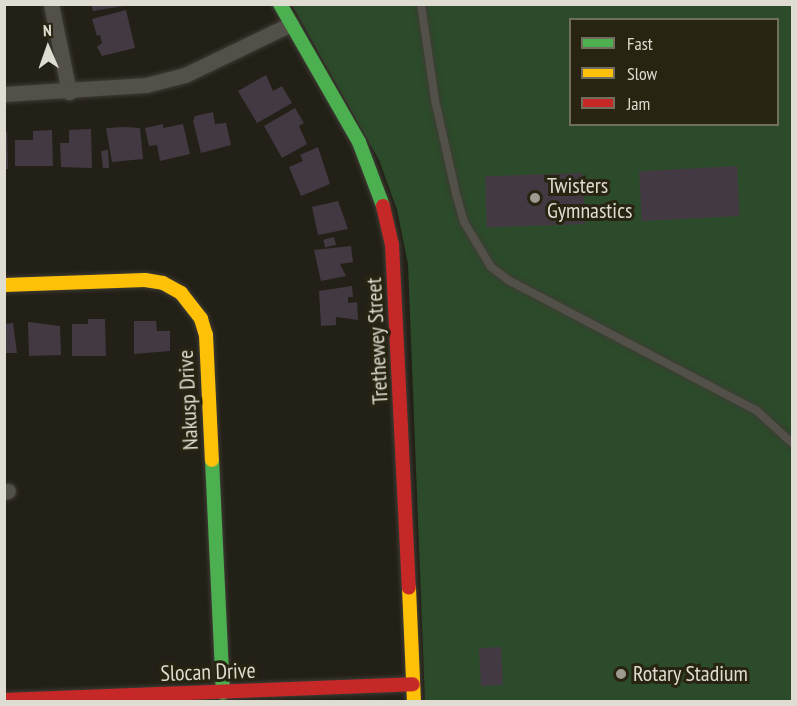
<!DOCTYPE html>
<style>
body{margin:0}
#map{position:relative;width:797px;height:706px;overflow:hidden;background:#232017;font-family:"PT Sans Narrow",sans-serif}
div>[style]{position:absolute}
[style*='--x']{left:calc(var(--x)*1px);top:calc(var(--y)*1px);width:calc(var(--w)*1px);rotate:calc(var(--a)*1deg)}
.green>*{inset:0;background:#2c4b2a}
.building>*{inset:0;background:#433942;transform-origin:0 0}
.roads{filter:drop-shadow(0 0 2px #3e3c35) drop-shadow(0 0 2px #3e3c35)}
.lane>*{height:8px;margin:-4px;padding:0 4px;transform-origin:4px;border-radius:4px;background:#535049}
.street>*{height:15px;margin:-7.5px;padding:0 7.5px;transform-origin:7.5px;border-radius:7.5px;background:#535049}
.fast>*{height:14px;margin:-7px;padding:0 7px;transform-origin:7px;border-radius:7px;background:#4caf50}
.slow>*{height:14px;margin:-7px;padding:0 7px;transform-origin:7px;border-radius:7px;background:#ffc107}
.jam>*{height:14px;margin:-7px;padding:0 7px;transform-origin:7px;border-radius:7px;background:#c62828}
.dots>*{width:16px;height:16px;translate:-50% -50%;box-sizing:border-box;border:3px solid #282412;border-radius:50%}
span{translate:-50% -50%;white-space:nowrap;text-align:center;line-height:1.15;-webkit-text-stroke:6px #282412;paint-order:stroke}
.poi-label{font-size:22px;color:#dfdcd1}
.left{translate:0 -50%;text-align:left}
.street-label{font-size:22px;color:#dfdcd1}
.frame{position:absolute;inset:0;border:6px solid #dfdcd1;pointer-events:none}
.legend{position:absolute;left:569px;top:18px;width:210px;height:108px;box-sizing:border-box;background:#282412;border:2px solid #716e5e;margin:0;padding:8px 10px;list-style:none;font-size:18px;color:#dfdcd1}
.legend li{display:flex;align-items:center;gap:12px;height:30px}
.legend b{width:30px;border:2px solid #716e5e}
.north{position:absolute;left:18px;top:18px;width:60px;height:60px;-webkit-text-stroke:4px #282412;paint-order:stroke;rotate:358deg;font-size:16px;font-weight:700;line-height:24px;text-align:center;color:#dfdcd1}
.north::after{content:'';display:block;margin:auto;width:21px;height:27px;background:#dfdcd1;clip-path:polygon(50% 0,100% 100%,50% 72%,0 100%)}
</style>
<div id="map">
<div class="green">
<i style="clip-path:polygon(evenodd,292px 5px,792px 5px,792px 701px,425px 701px,408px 264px,397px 210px,379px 160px,292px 5px,570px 20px,778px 20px,778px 124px,570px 124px,570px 20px)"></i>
</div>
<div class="building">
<i style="clip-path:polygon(91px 4px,124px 4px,124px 6px,93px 11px)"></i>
<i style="clip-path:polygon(126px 10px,135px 48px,102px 56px,97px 47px,102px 43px,100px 35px,97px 36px,92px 19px)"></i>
<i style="clip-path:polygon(266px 75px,273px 91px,282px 86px,292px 103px,257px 123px,238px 91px)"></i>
<i style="clip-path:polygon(295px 108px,304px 123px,299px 126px,307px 144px,282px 158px,264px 126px)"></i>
<i style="clip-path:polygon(213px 112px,215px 124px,226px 123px,231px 145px,201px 153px,193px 121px,195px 116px)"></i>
<i style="clip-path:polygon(163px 124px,163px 128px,183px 124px,190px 154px,160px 161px,157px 145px,149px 146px,145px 128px)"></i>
<i style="clip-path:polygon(125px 127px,140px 128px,143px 159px,112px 162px,106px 128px)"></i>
<i style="clip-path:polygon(91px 129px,92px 168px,61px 167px,60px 143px,69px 143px,69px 130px)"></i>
<i style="clip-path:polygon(52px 130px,53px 166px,15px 166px,15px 140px,33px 140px,33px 131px)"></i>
<i style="clip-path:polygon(4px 132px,7px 132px,8px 169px,4px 169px)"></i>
<i style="clip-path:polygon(318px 147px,330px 184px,301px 196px,289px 167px,303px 161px,300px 155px)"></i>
<i style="clip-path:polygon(108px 150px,109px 168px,103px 168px,101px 151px)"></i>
<i style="left:737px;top:166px;width:50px;height:98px;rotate:87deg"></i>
<i style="left:583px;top:173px;width:51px;height:98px;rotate:88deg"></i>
<i style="clip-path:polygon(338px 201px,348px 229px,318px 235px,312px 207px)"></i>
<i style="left:334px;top:237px;width:8px;height:11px;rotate:76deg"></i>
<i style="clip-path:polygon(351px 246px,353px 262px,340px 264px,346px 276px,321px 281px,314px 250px)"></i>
<i style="clip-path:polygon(352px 286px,353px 297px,348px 297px,348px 303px,357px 302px,358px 320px,336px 317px,336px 325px,321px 326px,319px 291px)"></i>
<i style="clip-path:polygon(88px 319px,105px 319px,106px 356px,72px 356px,72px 324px,88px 324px)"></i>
<i style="clip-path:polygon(134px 321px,156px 321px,157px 331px,170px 331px,170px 351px,134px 354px)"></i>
<i style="clip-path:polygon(28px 322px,60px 326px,61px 355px,29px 356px)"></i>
<i style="clip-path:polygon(13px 323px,17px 353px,4px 353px,4px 324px)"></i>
<i style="left:501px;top:647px;width:38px;height:22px;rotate:87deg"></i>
</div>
<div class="roads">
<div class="lane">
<i style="--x:421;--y:4;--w:97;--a:81.7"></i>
<i style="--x:435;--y:100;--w:96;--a:77.4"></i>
<i style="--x:456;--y:194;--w:29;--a:74"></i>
<i style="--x:464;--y:222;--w:52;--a:59"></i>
<i style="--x:491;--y:267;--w:21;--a:37"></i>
<i style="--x:508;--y:280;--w:281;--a:27.7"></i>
<i style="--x:757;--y:411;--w:47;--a:42.4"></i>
</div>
<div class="street">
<i style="--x:51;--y:4;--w:90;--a:78.4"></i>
<i style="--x:4;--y:94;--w:142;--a:-3.6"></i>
<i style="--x:146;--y:85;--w:40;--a:-14.4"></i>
<i style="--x:185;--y:75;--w:118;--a:-25.7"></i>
<i style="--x:4;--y:492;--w:4;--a:-14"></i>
</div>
<div class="fast">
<i style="--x:280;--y:4;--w:159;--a:60.2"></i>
<i style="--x:359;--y:142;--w:68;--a:69.4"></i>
<i style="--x:212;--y:460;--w:233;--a:87.3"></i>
</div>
<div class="slow">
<i style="--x:4;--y:285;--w:141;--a:-2"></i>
<i style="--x:145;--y:280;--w:18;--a:9"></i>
<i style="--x:163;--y:283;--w:21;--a:29"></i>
<i style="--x:181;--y:293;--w:33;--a:52"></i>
<i style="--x:201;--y:319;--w:17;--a:73"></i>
<i style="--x:206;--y:335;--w:125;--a:87.3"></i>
<i style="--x:409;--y:588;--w:114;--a:87.5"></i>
</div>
<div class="jam">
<i style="--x:383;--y:206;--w:39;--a:77"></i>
<i style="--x:392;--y:244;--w:344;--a:87.2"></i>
<i style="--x:4;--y:700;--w:409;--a:-2.2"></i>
</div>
</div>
<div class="dots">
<i style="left:535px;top:198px;background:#9d9a90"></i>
<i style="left:621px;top:674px;background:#9d9a90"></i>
</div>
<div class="poi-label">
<span class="left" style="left:547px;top:198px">Twisters<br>Gymnastics</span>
<span class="left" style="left:633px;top:674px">Rotary Stadium</span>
</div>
<div class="street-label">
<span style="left:377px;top:341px;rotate:-93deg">Trethewey Street</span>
<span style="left:188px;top:400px;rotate:-93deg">Nakusp Drive</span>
<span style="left:208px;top:672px;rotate:-2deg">Slocan Drive</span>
</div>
<div class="frame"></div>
<ul class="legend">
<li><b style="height:8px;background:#4caf50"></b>Fast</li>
<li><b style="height:8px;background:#ffc107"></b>Slow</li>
<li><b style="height:8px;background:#c62828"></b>Jam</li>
</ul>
<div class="north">N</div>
</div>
